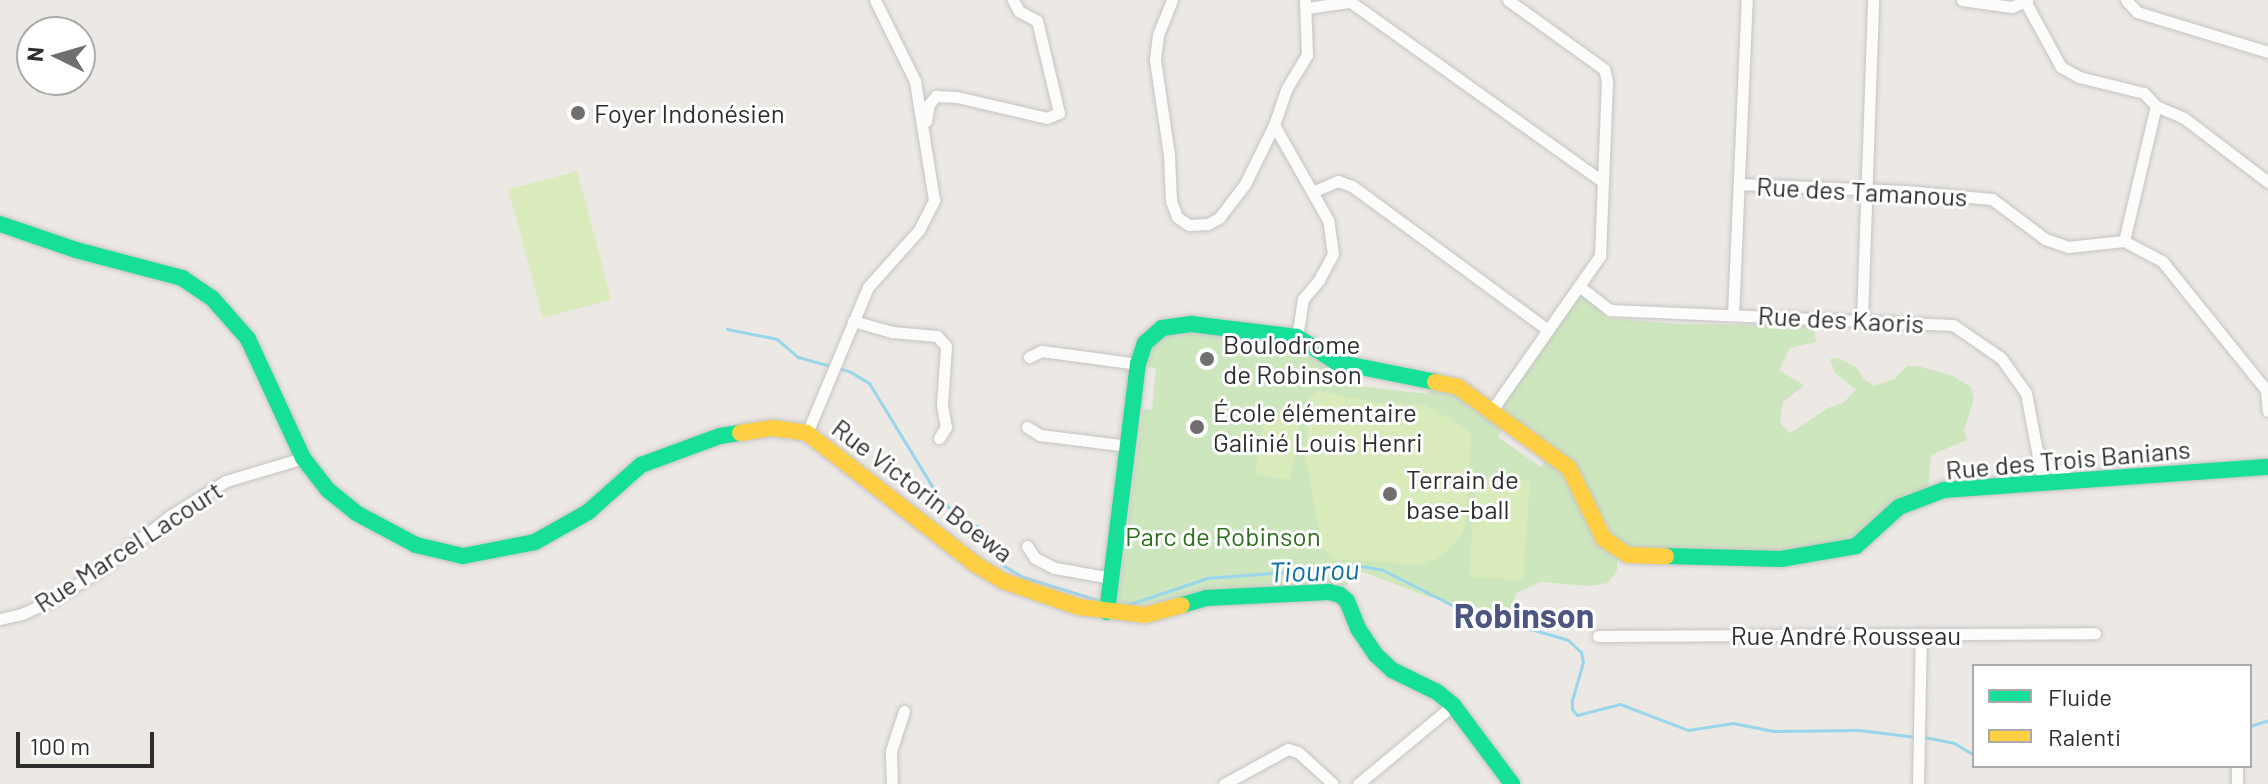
<!DOCTYPE html>
<meta charset="utf-8">
<style>
body{margin:0}
#map{position:relative;width:2268px;height:784px;overflow:hidden;background:#ece8e4;font-family:Barlow,sans-serif}
div>[style]{position:absolute}
[style*='--x']{left:calc(var(--x)*1px);top:calc(var(--y)*1px);width:calc(var(--w)*1px);rotate:calc(var(--a)*1deg)}
.green>*{inset:0;background:#cee6be}
.pitch>*{inset:0;background:#d9eabb;transform-origin:0 0}
.stream>*{height:3px;margin:-1.5px;padding:0 1.5px;transform-origin:1.5px;border-radius:1.5px;background:#99d6ec}
.roads{filter:drop-shadow(0 0 2px #c5c4c5) drop-shadow(0 0 2px #c5c4c5)}
.street>*{height:11px;margin:-5.5px;padding:0 5.5px;transform-origin:5.5px;border-radius:5.5px;background:#fcfcfb}
.fast>*{height:16px;margin:-8px;padding:0 8px;transform-origin:8px;border-radius:8px;background:#16e098}
.slow>*{height:16px;margin:-8px;padding:0 8px;transform-origin:8px;border-radius:8px;background:#ffcf43}
.dots>*{width:22px;height:22px;translate:-50% -50%;box-sizing:border-box;border:4px solid #fff;border-radius:50%}
span{translate:-50% -50%;white-space:nowrap;text-align:center;line-height:1.15;-webkit-text-stroke:6px #fff;paint-order:stroke}
.poi-label{font-size:26px;color:#2e2e2e}
.left{translate:0 -50%;text-align:left}
.street-label{font-size:26px;color:#2e2e2e}
.park-label{font-size:26px;color:#2c6e1b}
.water-label{font-size:28px;color:#0d6fa3;font-style:italic}
.district-label{font-size:34px;color:#4d5680;font-weight:700}
.legend{position:absolute;left:1972px;top:664px;width:280px;height:104px;box-sizing:border-box;background:#fff;border:2px solid #ababab;margin:0;padding:10px 14px;list-style:none;font-size:24px;color:#2e2e2e}
.legend li{display:flex;align-items:center;gap:16px;height:40px}
.legend b{width:40px;border:2px solid #ababab}
.north{position:absolute;left:16px;top:16px;width:80px;height:80px;box-sizing:border-box;background:#fff;border:2px solid #ababab;border-radius:50%;rotate:275deg;font-size:22px;font-weight:700;line-height:32px;text-align:center;color:#2e2e2e}
.north::after{content:'';display:block;margin:auto;width:28px;height:36px;background:#706f6e;clip-path:polygon(50% 0,100% 100%,50% 72%,0 100%)}
.scale{position:absolute;left:16px;top:732px;width:138px;height:36px;box-sizing:border-box;border:4px solid #2e2e2e;border-top:0;padding-left:10px;font-size:24px;line-height:28px;white-space:nowrap;color:#2e2e2e;-webkit-text-stroke:6px #fff;paint-order:stroke}
</style>
<div id="map">
<div class="green">
<i style="clip-path:polygon(1584px 295px,1607px 318px,1678px 324px,1810px 325px,1814px 328px,1816px 342px,1790px 348px,1779px 370px,1804px 385px,1783px 402px,1780px 423px,1790px 433px,1828px 408px,1843px 403px,1856px 390px,1835px 373px,1830px 359px,1838px 358px,1856px 367px,1864px 379px,1874px 386px,1894px 379px,1907px 366px,1918px 366px,1953px 376px,1971px 387px,1974px 399px,1964px 430px,1967px 440px,1931px 455px,1928px 491px,1851px 543px,1786px 552px,1644px 550px,1627px 546px,1613px 536px,1575px 468px,1560px 451px,1504px 412px,1503px 405px,1576px 300px)"></i>
<i style="clip-path:polygon(1176px 330px,1299px 346px,1329px 369px,1360px 375px,1359px 386px,1428px 394px,1429px 388px,1450px 388px,1504px 426px,1498px 437px,1541px 467px,1549px 457px,1567px 474px,1617px 557px,1617px 570px,1608px 583px,1590px 586px,1540px 582px,1517px 593px,1509px 610px,1498px 612px,1429px 597px,1363px 572px,1341px 589px,1220px 592px,1117px 609px,1143px 409px,1152px 410px,1156px 368px,1148px 367px,1150px 350px,1159px 337px)"></i>
</div>
<div class="pitch">
<i style="left:577px;top:171px;width:133px;height:71px;rotate:75deg"></i>
<i style="clip-path:polygon(1319px 391px,1376px 403px,1426px 405px,1471px 432px,1466px 526px,1458px 541px,1441px 556px,1424px 565px,1333px 559px,1323px 549px,1305px 456px,1309px 397px)"></i>
<i style="left:1265px;top:411px;width:36px;height:64px;rotate:9deg"></i>
<i style="left:1476px;top:477px;width:54px;height:100px;rotate:4deg"></i>
</div>
<div class="stream">
<i style="--x:727;--y:329;--w:51;--a:11.3"></i>
<i style="--x:777;--y:339;--w:28;--a:41"></i>
<i style="--x:798;--y:357;--w:53;--a:15.4"></i>
<i style="--x:849;--y:371;--w:23;--a:31"></i>
<i style="--x:869;--y:383;--w:127;--a:58.6"></i>
<i style="--x:935;--y:491;--w:23;--a:50"></i>
<i style="--x:950;--y:509;--w:46;--a:32.7"></i>
<i style="--x:989;--y:534;--w:32;--a:68"></i>
<i style="--x:1001;--y:564;--w:26;--a:31"></i>
<i style="--x:1023;--y:577;--w:82;--a:17.1"></i>
<i style="--x:1127;--y:605;--w:84;--a:-18.6"></i>
<i style="--x:1207;--y:578;--w:154;--a:-4.5"></i>
<i style="--x:1361;--y:566;--w:22;--a:10"></i>
<i style="--x:1383;--y:570;--w:82;--a:26.9"></i>
<i style="--x:1456;--y:607;--w:117;--a:16.4"></i>
<i style="--x:1568;--y:640;--w:18;--a:43"></i>
<i style="--x:1581;--y:652;--w:10;--a:79"></i>
<i style="--x:1583;--y:662;--w:40;--a:106"></i>
<i style="--x:1572;--y:700;--w:9;--a:90"></i>
<i style="--x:1572;--y:709;--w:8;--a:50"></i>
<i style="--x:1577;--y:715;--w:44;--a:-14.3"></i>
<i style="--x:1620;--y:704;--w:73;--a:20.9"></i>
<i style="--x:1688;--y:730;--w:46;--a:-8.8"></i>
<i style="--x:1733;--y:723;--w:41;--a:11.3"></i>
<i style="--x:1773;--y:731;--w:86;--a:-0.7"></i>
<i style="--x:1859;--y:730;--w:57;--a:7"></i>
<i style="--x:2250;--y:726;--w:19;--a:-18"></i>
<i style="--x:1924;--y:737;--w:31;--a:11"></i>
<i style="--x:1954;--y:743;--w:23;--a:31"></i>
</div>
<div class="roads">
<div class="street">
<i style="--x:1172;--y:0;--w:38;--a:112"></i>
<i style="--x:1158;--y:35;--w:25;--a:97"></i>
<i style="--x:1155;--y:60;--w:96;--a:81.6"></i>
<i style="--x:1169;--y:155;--w:46;--a:87.5"></i>
<i style="--x:1171;--y:201;--w:17;--a:69"></i>
<i style="--x:1177;--y:217;--w:14;--a:34"></i>
<i style="--x:1189;--y:225;--w:19;--a:-3"></i>
<i style="--x:1208;--y:224;--w:13;--a:-29"></i>
<i style="--x:1219;--y:218;--w:43;--a:-52.6"></i>
<i style="--x:1245;--y:184;--w:66;--a:-63.8"></i>
<i style="--x:1348;--y:0;--w:313;--a:35.5"></i>
<i style="--x:1962;--y:0;--w:50;--a:8"></i>
<i style="--x:2012;--y:7;--w:17;--a:-25"></i>
<i style="--x:2126;--y:0;--w:16;--a:47"></i>
<i style="--x:2137;--y:12;--w:137;--a:17"></i>
<i style="--x:2026;--y:3;--w:73;--a:61.3"></i>
<i style="--x:2061;--y:67;--w:21;--a:29"></i>
<i style="--x:2079;--y:77;--w:67;--a:13.8"></i>
<i style="--x:2144;--y:93;--w:18;--a:47"></i>
<i style="--x:2156;--y:106;--w:30;--a:23"></i>
<i style="--x:2184;--y:118;--w:106;--a:37.3"></i>
<i style="--x:1307;--y:8;--w:42;--a:-8.1"></i>
<i style="--x:926;--y:121;--w:17;--a:-80"></i>
<i style="--x:929;--y:104;--w:11;--a:-49"></i>
<i style="--x:936;--y:96;--w:21;--a:3"></i>
<i style="--x:957;--y:97;--w:92;--a:13.1"></i>
<i style="--x:1047;--y:118;--w:13;--a:-23"></i>
<i style="--x:1059;--y:113;--w:95;--a:-103.4"></i>
<i style="--x:1037;--y:21;--w:21;--a:-151"></i>
<i style="--x:1019;--y:11;--w:13;--a:-119"></i>
<i style="--x:1739;--y:184;--w:166;--a:2.4"></i>
<i style="--x:1905;--y:191;--w:87;--a:5.3"></i>
<i style="--x:1992;--y:199;--w:66;--a:37"></i>
<i style="--x:2045;--y:239;--w:24;--a:19"></i>
<i style="--x:2068;--y:247;--w:56;--a:-6.1"></i>
<i style="--x:2124;--y:241;--w:43;--a:27.8"></i>
<i style="--x:2162;--y:261;--w:166;--a:51.1"></i>
<i style="--x:2266;--y:390;--w:21;--a:85"></i>
<i style="--x:1312;--y:192;--w:28;--a:-23"></i>
<i style="--x:1338;--y:181;--w:15;--a:20"></i>
<i style="--x:1352;--y:186;--w:243;--a:36.3"></i>
<i style="--x:2124;--y:241;--w:139;--a:-76.7"></i>
<i style="--x:1579;--y:286;--w:39;--a:38"></i>
<i style="--x:1610;--y:310;--w:343;--a:2.5"></i>
<i style="--x:1953;--y:325;--w:58;--a:34.5"></i>
<i style="--x:2001;--y:358;--w:43;--a:54.5"></i>
<i style="--x:2026;--y:393;--w:92;--a:79.3"></i>
<i style="--x:1733;--y:315;--w:315;--a:-87.5"></i>
<i style="--x:1862;--y:319;--w:319;--a:-88"></i>
<i style="--x:853;--y:321;--w:41;--a:15.8"></i>
<i style="--x:892;--y:332;--w:45;--a:5.1"></i>
<i style="--x:937;--y:336;--w:13;--a:48"></i>
<i style="--x:946;--y:346;--w:59;--a:93.9"></i>
<i style="--x:942;--y:405;--w:22;--a:80"></i>
<i style="--x:946;--y:427;--w:13;--a:122"></i>
<i style="--x:1297;--y:337;--w:38;--a:-81"></i>
<i style="--x:1303;--y:299;--w:25;--a:-50"></i>
<i style="--x:1319;--y:280;--w:30;--a:-62"></i>
<i style="--x:1333;--y:254;--w:34;--a:-98"></i>
<i style="--x:1328;--y:220;--w:109;--a:-119.6"></i>
<i style="--x:1274;--y:125;--w:39;--a:-71"></i>
<i style="--x:1287;--y:88;--w:39;--a:-59"></i>
<i style="--x:1307;--y:55;--w:55;--a:-92.1"></i>
<i style="--x:1029;--y:357;--w:14;--a:-25"></i>
<i style="--x:1042;--y:351;--w:97;--a:7.7"></i>
<i style="--x:1492;--y:410;--w:188;--a:-55"></i>
<i style="--x:1600;--y:256;--w:124;--a:-87.7"></i>
<i style="--x:1605;--y:132;--w:51;--a:-87.8"></i>
<i style="--x:1607;--y:81;--w:12;--a:-104"></i>
<i style="--x:1604;--y:69;--w:118;--a:-144.3"></i>
<i style="--x:1027;--y:427;--w:15;--a:32"></i>
<i style="--x:1040;--y:435;--w:89;--a:7.1"></i>
<i style="--x:807;--y:433;--w:158;--a:-67.3"></i>
<i style="--x:868;--y:287;--w:76;--a:-48.2"></i>
<i style="--x:919;--y:230;--w:34;--a:-63"></i>
<i style="--x:934;--y:200;--w:121;--a:-99.1"></i>
<i style="--x:915;--y:81;--w:90;--a:-116.3"></i>
<i style="--x:2039;--y:452;--w:12;--a:59"></i>
<i style="--x:2045;--y:462;--w:31;--a:33"></i>
<i style="--x:1027;--y:546;--w:14;--a:56"></i>
<i style="--x:1035;--y:558;--w:22;--a:27"></i>
<i style="--x:1055;--y:568;--w:57;--a:10.1"></i>
<i style="--x:0;--y:619;--w:23;--a:-13"></i>
<i style="--x:22;--y:614;--w:33;--a:-25"></i>
<i style="--x:52;--y:600;--w:55;--a:-31.7"></i>
<i style="--x:99;--y:571;--w:90;--a:-37.8"></i>
<i style="--x:170;--y:516;--w:66;--a:-32"></i>
<i style="--x:226;--y:481;--w:80;--a:-16.6"></i>
<i style="--x:1598;--y:636;--w:497;--a:-0.3"></i>
<i style="--x:892;--y:784;--w:33;--a:-92"></i>
<i style="--x:891;--y:751;--w:42;--a:-72"></i>
<i style="--x:1224;--y:784;--w:73;--a:-28.7"></i>
<i style="--x:1288;--y:749;--w:10;--a:17"></i>
<i style="--x:1298;--y:752;--w:47;--a:42.4"></i>
<i style="--x:1358;--y:784;--w:124;--a:-39.7"></i>
<i style="--x:1918;--y:784;--w:150;--a:-88.9"></i>
<i style="--x:2237;--y:784;--w:18;--a:-90"></i>
</div>
<div class="fast">
<i style="--x:0;--y:224;--w:80;--a:18.9"></i>
<i style="--x:76;--y:250;--w:110;--a:14.8"></i>
<i style="--x:182;--y:278;--w:36;--a:34"></i>
<i style="--x:212;--y:298;--w:55;--a:48.7"></i>
<i style="--x:248;--y:339;--w:131;--a:65.2"></i>
<i style="--x:303;--y:458;--w:41;--a:52"></i>
<i style="--x:328;--y:490;--w:36;--a:39"></i>
<i style="--x:356;--y:513;--w:68;--a:28.1"></i>
<i style="--x:416;--y:545;--w:48;--a:13.2"></i>
<i style="--x:463;--y:556;--w:73;--a:-11"></i>
<i style="--x:535;--y:542;--w:61;--a:-29.5"></i>
<i style="--x:588;--y:512;--w:71;--a:-41.6"></i>
<i style="--x:641;--y:465;--w:84;--a:-20.2"></i>
<i style="--x:720;--y:436;--w:20;--a:-9"></i>
<i style="--x:1666;--y:556;--w:115;--a:1.5"></i>
<i style="--x:1781;--y:559;--w:76;--a:-9.8"></i>
<i style="--x:1856;--y:546;--w:58;--a:-42.2"></i>
<i style="--x:1899;--y:507;--w:48;--a:-20.7"></i>
<i style="--x:1944;--y:490;--w:325;--a:-4.1"></i>
<i style="--x:1182;--y:605;--w:25;--a:-16"></i>
<i style="--x:1206;--y:598;--w:123;--a:-2.8"></i>
<i style="--x:1329;--y:592;--w:11;--a:15"></i>
<i style="--x:1340;--y:595;--w:9;--a:41"></i>
<i style="--x:1347;--y:601;--w:31;--a:68"></i>
<i style="--x:1359;--y:630;--w:30;--a:56"></i>
<i style="--x:1376;--y:655;--w:22;--a:43"></i>
<i style="--x:1392;--y:670;--w:50;--a:26.1"></i>
<i style="--x:1437;--y:692;--w:21;--a:39"></i>
<i style="--x:1453;--y:705;--w:99;--a:53.2"></i>
<i style="--x:1107;--y:612;--w:250;--a:-82.9"></i>
<i style="--x:1138;--y:364;--w:22;--a:-72"></i>
<i style="--x:1145;--y:343;--w:23;--a:-41"></i>
<i style="--x:1162;--y:328;--w:29;--a:-8"></i>
<i style="--x:1191;--y:324;--w:107;--a:7"></i>
<i style="--x:1297;--y:337;--w:46;--a:32.7"></i>
<i style="--x:1336;--y:362;--w:101;--a:11.4"></i>
</div>
<div class="slow">
<i style="--x:1435;--y:382;--w:24;--a:12"></i>
<i style="--x:1458;--y:387;--w:137;--a:36.1"></i>
<i style="--x:1569;--y:468;--w:79;--a:63.8"></i>
<i style="--x:1604;--y:539;--w:29;--a:34"></i>
<i style="--x:1628;--y:555;--w:38;--a:2"></i>
<i style="--x:740;--y:433;--w:33;--a:-9"></i>
<i style="--x:773;--y:428;--w:34;--a:8"></i>
<i style="--x:807;--y:433;--w:213;--a:37.9"></i>
<i style="--x:975;--y:564;--w:33;--a:31"></i>
<i style="--x:1003;--y:581;--w:80;--a:18.9"></i>
<i style="--x:1079;--y:607;--w:66;--a:6.9"></i>
<i style="--x:1145;--y:615;--w:38;--a:-15"></i>
</div>
</div>
<div class="dots">
<i style="left:578px;top:113px;background:#706f6e"></i>
<i style="left:1207px;top:359px;background:#706f6e"></i>
<i style="left:1197px;top:427px;background:#706f6e"></i>
<i style="left:1390px;top:494px;background:#706f6e"></i>
</div>
<div class="poi-label">
<span class="left" style="left:594px;top:113px">Foyer Indonésien</span>
<span class="left" style="left:1223px;top:359px">Boulodrome<br>de Robinson</span>
<span class="left" style="left:1213px;top:427px">École élémentaire<br>Galinié Louis Henri</span>
<span class="left" style="left:1406px;top:494px">Terrain de<br>base-ball</span>
</div>
<div class="street-label">
<span style="left:1862px;top:191px;rotate:3deg">Rue des Tamanous</span>
<span style="left:1841px;top:319px;rotate:3deg">Rue des Kaoris</span>
<span style="left:2068px;top:459px;rotate:-5deg">Rue des Trois Banians</span>
<span style="left:923px;top:490px;rotate:37deg">Rue Victorin Boewa</span>
<span style="left:128px;top:546px;rotate:-33deg">Rue Marcel Lacourt</span>
<span style="left:1846px;top:635px">Rue André Rousseau</span>
</div>
<div class="park-label">
<span style="left:1223px;top:536px">Parc de Robinson</span>
</div>
<div class="water-label">
<span style="left:1314px;top:570px;rotate:-2deg">Tiourou</span>
</div>
<div class="district-label">
<span style="left:1524px;top:615px">Robinson</span>
</div>
<ul class="legend">
<li><b style="height:10px;background:#16e098"></b>Fluide</li>
<li><b style="height:10px;background:#ffcf43"></b>Ralenti</li>
</ul>
<div class="north">N</div>
<div class="scale">100 m</div>
</div>
